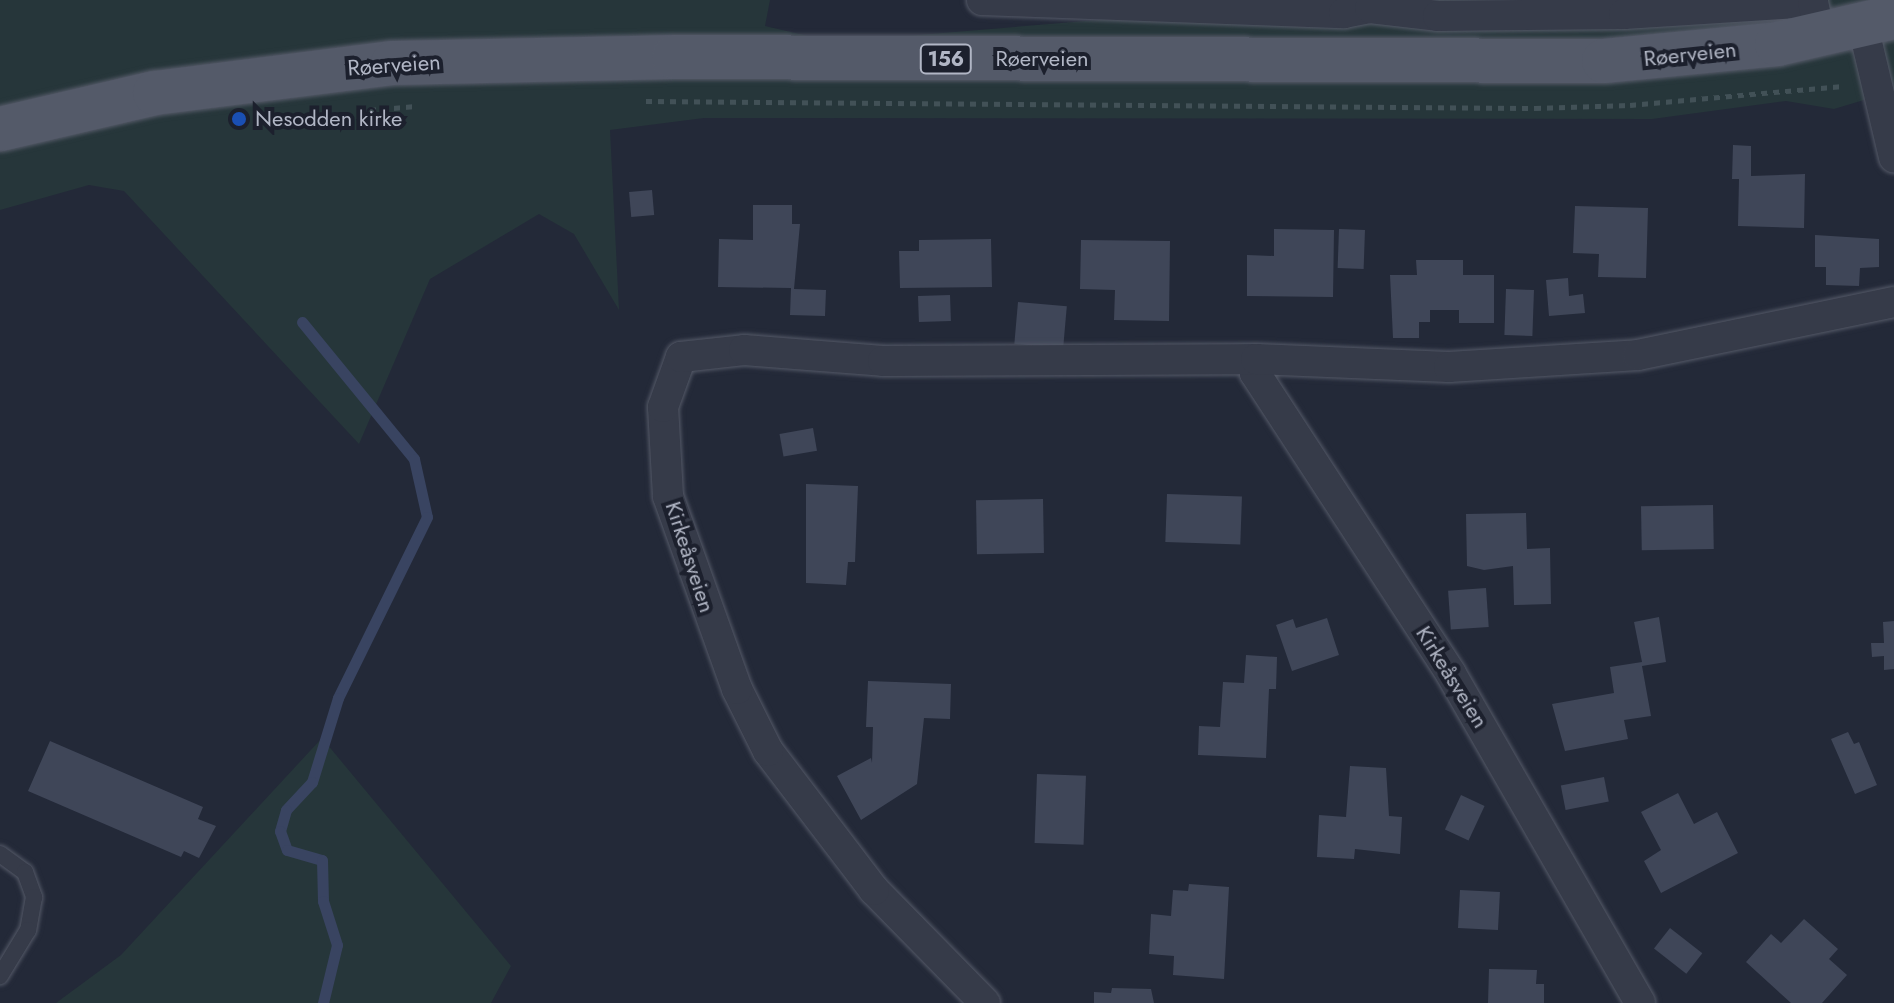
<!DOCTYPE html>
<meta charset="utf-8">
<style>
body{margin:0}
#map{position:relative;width:1894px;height:1003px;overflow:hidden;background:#232938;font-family:Jost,sans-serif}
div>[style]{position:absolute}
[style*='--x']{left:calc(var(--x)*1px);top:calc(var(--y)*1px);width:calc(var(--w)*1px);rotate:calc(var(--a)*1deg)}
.green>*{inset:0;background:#26363a}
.stream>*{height:11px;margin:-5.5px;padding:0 5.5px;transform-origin:5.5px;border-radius:5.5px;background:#394461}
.building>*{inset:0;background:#3f4658;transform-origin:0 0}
.path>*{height:5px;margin-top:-2.5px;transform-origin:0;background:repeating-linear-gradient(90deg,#425157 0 6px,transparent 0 12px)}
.roads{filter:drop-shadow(0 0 2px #545967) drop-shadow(0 0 2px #545967)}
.service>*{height:16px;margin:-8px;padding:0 8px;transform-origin:8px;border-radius:8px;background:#363b49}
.minor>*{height:30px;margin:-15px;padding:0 15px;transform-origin:15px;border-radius:15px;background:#363b49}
.primary>*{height:44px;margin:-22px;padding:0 22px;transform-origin:22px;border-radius:22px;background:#545a69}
.dots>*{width:22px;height:22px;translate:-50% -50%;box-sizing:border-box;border:4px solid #1c202d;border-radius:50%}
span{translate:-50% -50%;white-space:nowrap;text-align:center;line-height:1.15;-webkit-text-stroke:8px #1c202d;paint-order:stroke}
.shield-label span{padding:2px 6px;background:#1c202d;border:2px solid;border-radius:6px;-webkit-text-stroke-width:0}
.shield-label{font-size:20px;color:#b1b6c5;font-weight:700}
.street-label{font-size:22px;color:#b1b6c5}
.poi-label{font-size:22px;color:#b1b6c5}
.left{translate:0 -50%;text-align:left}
</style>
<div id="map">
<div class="green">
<i style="clip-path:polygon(0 0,770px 0,765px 26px,834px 42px,1337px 0,1894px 0,1894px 91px,1834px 109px,1786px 101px,1652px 119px,704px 118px,610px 130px,619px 310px,574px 234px,539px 214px,430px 279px,359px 444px,124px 191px,89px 185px,0 210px)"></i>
<i style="clip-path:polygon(322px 738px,511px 966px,491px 1003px,56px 1003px,121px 955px)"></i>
</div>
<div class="stream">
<i style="--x:302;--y:322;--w:177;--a:50.7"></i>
<i style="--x:414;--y:459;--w:59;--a:77.4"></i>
<i style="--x:427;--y:517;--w:202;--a:116.2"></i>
<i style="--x:338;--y:698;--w:88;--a:107.2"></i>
<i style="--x:312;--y:782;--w:38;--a:133"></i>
<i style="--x:286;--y:810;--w:22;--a:106"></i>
<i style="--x:280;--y:831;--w:20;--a:70"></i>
<i style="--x:287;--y:850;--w:36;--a:16"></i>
<i style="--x:322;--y:860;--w:41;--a:88.6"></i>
<i style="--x:323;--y:901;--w:46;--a:72.3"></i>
<i style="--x:337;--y:945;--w:60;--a:103.6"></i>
</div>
<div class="building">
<i style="clip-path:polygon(1733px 145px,1751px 146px,1751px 176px,1805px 174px,1804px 228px,1738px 226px,1739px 179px,1732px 179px)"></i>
<i style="left:652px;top:190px;width:25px;height:23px;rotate:85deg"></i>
<i style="clip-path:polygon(753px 205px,792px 205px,792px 224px,800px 224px,794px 289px,826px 290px,825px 316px,790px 315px,791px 288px,718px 287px,719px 239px,753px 240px)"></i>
<i style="clip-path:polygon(1575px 206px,1648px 208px,1646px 278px,1598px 277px,1599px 254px,1573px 253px)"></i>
<i style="clip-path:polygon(1274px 229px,1334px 230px,1333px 297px,1247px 296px,1247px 255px,1274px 256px)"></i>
<i style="left:1339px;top:229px;width:26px;height:39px;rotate:2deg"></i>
<i style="clip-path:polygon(1815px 235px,1879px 239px,1879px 267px,1860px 268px,1859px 286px,1826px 285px,1826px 267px,1815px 267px)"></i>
<i style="clip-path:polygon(991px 239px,992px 287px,900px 288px,899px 251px,919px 251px,919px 240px)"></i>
<i style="clip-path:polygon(1081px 240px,1170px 241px,1169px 321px,1114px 320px,1115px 290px,1080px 289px)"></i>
<i style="clip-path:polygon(1416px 260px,1463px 260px,1463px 275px,1494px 275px,1494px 323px,1459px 323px,1459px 310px,1430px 310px,1430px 322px,1419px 322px,1419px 338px,1393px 338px,1390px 275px,1417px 275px)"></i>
<i style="clip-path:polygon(1568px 278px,1569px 296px,1583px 294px,1585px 313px,1549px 316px,1546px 280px)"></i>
<i style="left:1506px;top:289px;width:28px;height:46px;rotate:2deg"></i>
<i style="left:950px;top:295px;width:26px;height:32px;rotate:88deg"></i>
<i style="left:1018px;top:302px;width:49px;height:42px;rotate:5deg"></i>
<i style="left:813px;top:428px;width:23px;height:34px;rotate:80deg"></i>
<i style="clip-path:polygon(806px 484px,858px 486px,855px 562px,848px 562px,846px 585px,806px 583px)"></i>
<i style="left:1167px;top:494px;width:75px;height:48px;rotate:2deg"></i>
<i style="left:1043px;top:499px;width:54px;height:67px;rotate:89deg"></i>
<i style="left:1713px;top:505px;width:44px;height:72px;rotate:89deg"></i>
<i style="clip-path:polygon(1526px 513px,1527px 549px,1550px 548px,1551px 604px,1514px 605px,1513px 566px,1484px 570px,1467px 566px,1466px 514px)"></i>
<i style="left:1486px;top:588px;width:39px;height:38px;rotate:86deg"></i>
<i style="clip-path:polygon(1659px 617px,1666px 662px,1642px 666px,1651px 716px,1624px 720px,1628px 739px,1565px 751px,1552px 704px,1614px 693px,1610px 667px,1642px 662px,1634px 622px)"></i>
<i style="clip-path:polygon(1327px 618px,1339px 655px,1292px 671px,1276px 625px,1293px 619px,1296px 628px)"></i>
<i style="clip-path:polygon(1894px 621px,1894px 669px,1884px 670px,1884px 656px,1872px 657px,1871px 643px,1884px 643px,1883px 622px)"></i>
<i style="clip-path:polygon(1246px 655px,1277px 657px,1276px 689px,1269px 689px,1266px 758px,1198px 755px,1199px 726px,1220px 727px,1223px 682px,1244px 683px)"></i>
<i style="clip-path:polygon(868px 681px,951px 684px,950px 719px,924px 718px,917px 784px,861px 820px,837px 776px,871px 758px,872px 763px,873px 727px,866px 727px)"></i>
<i style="clip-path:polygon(1848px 732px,1854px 744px,1859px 742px,1877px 785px,1855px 794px,1831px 739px)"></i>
<i style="clip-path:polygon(50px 741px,203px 807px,198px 819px,216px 826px,199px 858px,184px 851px,181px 857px,28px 791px)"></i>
<i style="clip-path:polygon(1350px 766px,1386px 768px,1389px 816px,1402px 817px,1400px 854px,1355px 849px,1354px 859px,1317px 857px,1319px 815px,1346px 817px)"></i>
<i style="left:1037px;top:774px;width:49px;height:69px;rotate:2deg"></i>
<i style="left:1604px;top:777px;width:25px;height:44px;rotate:79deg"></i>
<i style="clip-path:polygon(1678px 793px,1694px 824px,1717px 812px,1738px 853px,1661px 893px,1644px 861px,1661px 850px,1641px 812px)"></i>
<i style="left:1461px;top:795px;width:26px;height:38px;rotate:25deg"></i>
<i style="clip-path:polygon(1189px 884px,1229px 887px,1224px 979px,1173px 975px,1174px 956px,1149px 954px,1151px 914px,1171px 916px,1173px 890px,1188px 891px)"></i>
<i style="left:1460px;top:890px;width:40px;height:38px;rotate:3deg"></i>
<i style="clip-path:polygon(1804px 919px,1838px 949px,1829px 959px,1847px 975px,1822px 1003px,1791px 1003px,1746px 962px,1771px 934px,1781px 943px)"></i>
<i style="left:1670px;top:928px;width:41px;height:26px;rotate:38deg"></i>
<i style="clip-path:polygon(1489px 969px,1537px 970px,1536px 984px,1544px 984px,1544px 1003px,1488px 1003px)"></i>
<i style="clip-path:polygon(1112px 988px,1151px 989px,1154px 1003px,1094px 1003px,1094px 992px,1111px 993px)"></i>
</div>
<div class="path">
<i style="--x:646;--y:101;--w:889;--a:0.45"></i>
<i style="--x:1535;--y:108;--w:95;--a:-1.8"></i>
<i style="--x:1630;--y:105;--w:214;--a:-5.1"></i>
<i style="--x:370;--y:110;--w:46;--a:-5"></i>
</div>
<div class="roads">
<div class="service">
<i style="--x:0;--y:854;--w:31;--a:36"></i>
<i style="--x:25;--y:872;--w:27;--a:70"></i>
<i style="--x:34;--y:897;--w:34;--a:100"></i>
<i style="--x:28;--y:930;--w:54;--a:121.3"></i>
</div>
<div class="minor">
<i style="--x:982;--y:0;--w:362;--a:2.1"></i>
<i style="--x:1344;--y:13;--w:26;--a:-11"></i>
<i style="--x:1370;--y:8;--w:68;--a:6.7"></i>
<i style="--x:1438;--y:16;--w:186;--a:-0.6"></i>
<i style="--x:1624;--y:14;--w:189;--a:-3.6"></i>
<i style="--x:1813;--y:2;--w:34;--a:78"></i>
<i style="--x:1863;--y:26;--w:135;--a:76.7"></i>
<i style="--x:1256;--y:359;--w:14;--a:94"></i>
<i style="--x:1255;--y:373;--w:359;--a:56.9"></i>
<i style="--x:1451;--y:674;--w:379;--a:60.1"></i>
<i style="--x:985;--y:1003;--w:158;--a:-134.5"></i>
<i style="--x:874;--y:890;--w:175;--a:-127.3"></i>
<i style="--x:768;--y:751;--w:69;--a:-116.6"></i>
<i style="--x:737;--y:689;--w:205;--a:-109.7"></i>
<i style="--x:668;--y:496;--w:89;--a:-93.2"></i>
<i style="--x:663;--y:407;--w:53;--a:-70.2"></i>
<i style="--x:681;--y:357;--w:63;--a:-6.3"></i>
<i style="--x:744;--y:350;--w:139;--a:4.5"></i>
<i style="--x:883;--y:361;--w:373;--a:-0.3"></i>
<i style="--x:1256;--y:359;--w:193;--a:2.4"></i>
<i style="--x:1449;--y:367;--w:189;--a:-3.6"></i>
<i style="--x:1638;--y:355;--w:261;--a:-11.7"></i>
</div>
<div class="primary">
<i style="--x:0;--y:129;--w:159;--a:-13.1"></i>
<i style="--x:155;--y:93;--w:240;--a:-7.2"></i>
<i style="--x:393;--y:63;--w:281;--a:-1.2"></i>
<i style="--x:674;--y:57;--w:930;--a:0.25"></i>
<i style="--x:1604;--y:61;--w:174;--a:-5.6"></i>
<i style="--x:1777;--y:44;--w:120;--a:-13"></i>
</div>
</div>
<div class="dots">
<i style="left:239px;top:119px;background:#1a4fb4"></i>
</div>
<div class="shield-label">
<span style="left:946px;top:59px">156</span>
</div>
<div class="street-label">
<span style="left:1690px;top:54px;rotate:-6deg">Røerveien</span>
<span style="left:1042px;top:59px">Røerveien</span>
<span style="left:394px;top:65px;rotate:-4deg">Røerveien</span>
<span style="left:690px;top:557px;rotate:72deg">Kirkeåsveien</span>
<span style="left:1452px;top:677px;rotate:58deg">Kirkeåsveien</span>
</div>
<div class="poi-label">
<span class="left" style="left:255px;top:119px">Nesodden kirke</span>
</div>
</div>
